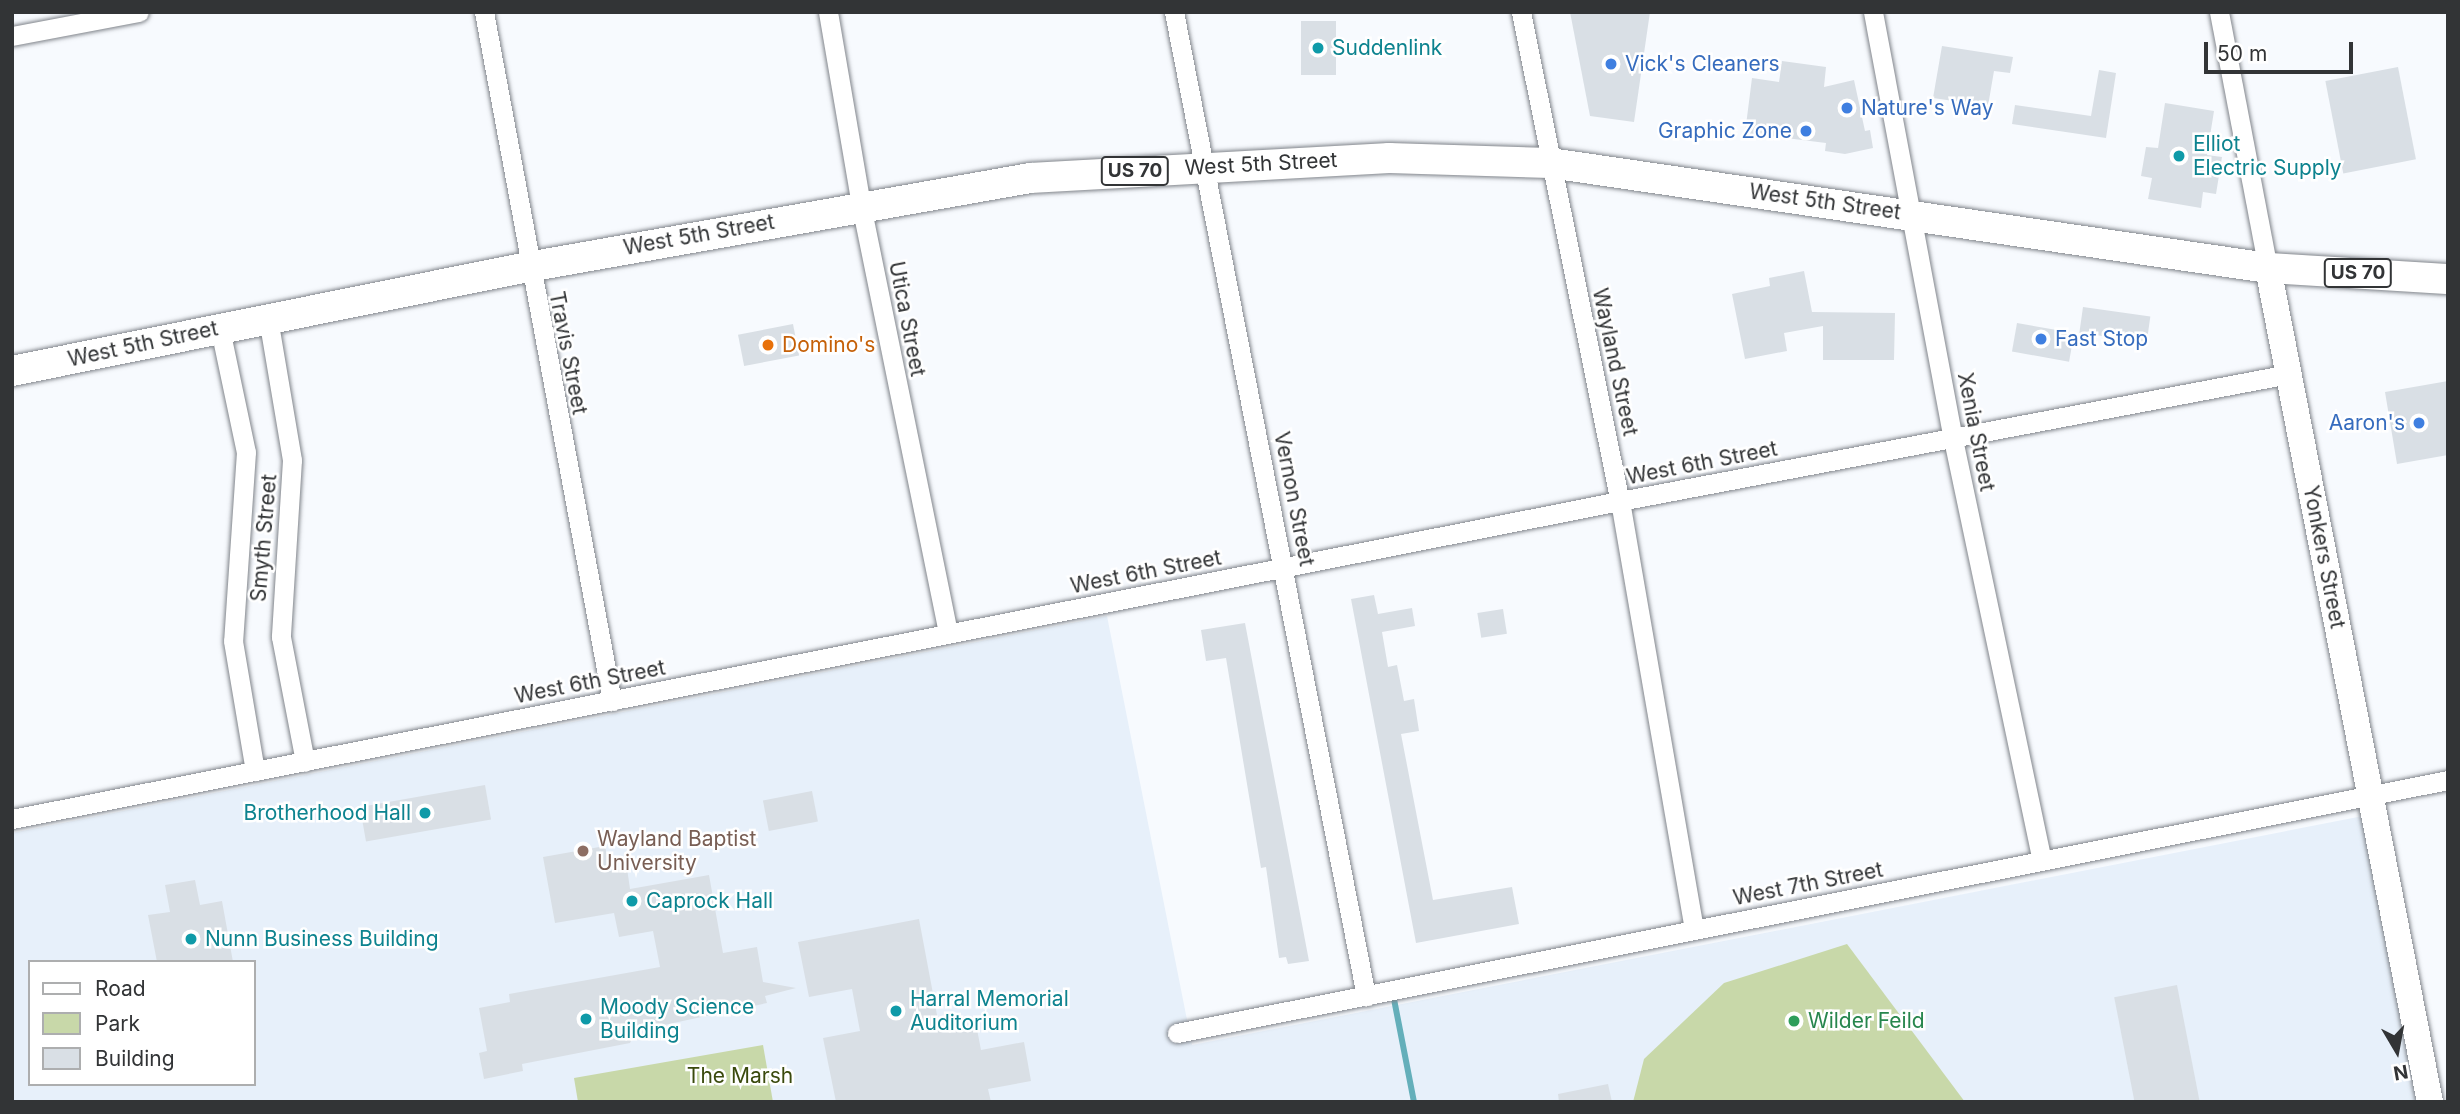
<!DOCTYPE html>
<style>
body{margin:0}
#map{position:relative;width:2460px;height:1114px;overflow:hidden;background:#f7fafe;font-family:Inter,sans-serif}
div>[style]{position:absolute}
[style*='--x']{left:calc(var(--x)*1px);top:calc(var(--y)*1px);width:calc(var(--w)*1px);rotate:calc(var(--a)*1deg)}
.built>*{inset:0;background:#e7f0fa}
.green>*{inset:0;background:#c8d8a9}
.stream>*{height:6px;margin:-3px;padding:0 3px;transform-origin:3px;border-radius:3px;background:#64afba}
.building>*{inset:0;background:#d9dfe5;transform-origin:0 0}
.roads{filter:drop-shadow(0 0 2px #81858b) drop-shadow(0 0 2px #81858b)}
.street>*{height:19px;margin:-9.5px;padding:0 9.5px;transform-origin:9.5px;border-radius:9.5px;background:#fff}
.secondary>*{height:26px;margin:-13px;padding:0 13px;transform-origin:13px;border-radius:13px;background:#fff}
.primary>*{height:30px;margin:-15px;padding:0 15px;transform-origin:15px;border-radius:15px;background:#fff}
.dots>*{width:19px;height:19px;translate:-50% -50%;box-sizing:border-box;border:4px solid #fff;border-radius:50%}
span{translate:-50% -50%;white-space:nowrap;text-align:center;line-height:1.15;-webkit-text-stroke:5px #fff;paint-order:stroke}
.shield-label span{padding:2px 5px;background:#fff;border:2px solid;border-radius:5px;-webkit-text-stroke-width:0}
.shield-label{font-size:19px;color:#323436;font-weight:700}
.culture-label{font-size:21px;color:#0d838f}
.left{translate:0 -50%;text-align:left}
.right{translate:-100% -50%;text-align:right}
.shop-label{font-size:21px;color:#366cbe}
.street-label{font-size:21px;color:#323436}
.food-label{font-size:21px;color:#c56008}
.education-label{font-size:21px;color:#785e54}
.leisure-label{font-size:21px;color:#27864d}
.park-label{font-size:21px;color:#3a4a0d}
.frame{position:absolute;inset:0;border:14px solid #323436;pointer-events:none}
.legend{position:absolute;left:28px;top:960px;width:228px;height:126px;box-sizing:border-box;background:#fff;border:2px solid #adaeaf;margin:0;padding:9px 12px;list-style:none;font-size:21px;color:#323436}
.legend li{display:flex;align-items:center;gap:14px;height:35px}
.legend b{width:35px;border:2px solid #adaeaf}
.north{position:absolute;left:2362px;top:1016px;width:70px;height:70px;-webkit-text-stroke:5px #fff;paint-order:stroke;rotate:170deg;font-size:19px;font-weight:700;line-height:28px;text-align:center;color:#323436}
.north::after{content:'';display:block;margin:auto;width:24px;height:32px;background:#323436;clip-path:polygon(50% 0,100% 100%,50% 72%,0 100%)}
.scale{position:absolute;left:2204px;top:42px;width:149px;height:32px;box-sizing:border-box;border:4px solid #323436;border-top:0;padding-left:9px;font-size:21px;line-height:24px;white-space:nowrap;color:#323436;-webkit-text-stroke:5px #fff;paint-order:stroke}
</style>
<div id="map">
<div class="built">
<i style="clip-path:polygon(evenodd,1107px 616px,1192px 1045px,2363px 816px,2418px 1102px,12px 1102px,12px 833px,1107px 616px,30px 962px,254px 962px,254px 1084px,30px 1084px,30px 962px)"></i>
</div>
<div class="green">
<i style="clip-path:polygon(1847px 944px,1965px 1102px,1633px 1102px,1644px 1059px,1724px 983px)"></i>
<i style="clip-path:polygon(763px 1045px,773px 1102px,578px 1102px,574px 1078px)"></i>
</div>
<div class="stream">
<i style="--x:1393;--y:994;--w:110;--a:79"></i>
</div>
<div class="building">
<i style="clip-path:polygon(1570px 12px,1650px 12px,1634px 122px,1590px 116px)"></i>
<i style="left:1301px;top:21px;width:35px;height:54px"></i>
<i style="clip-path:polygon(1942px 46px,2013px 57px,2010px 73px,1994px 71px,1988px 106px,1933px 98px)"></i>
<i style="clip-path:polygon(1782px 61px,1826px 67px,1824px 87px,1854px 80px,1865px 131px,1870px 130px,1873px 148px,1845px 154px,1825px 151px,1826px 143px,1745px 133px,1752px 78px,1779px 82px)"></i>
<i style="left:2398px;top:67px;width:94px;height:74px;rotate:79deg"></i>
<i style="clip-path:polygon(2099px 70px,2116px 73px,2106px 138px,2012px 124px,2015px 105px,2091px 116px)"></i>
<i style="clip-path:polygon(2165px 103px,2214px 111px,2207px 155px,2222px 157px,2216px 194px,2203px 192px,2201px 208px,2148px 199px,2152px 178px,2141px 176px,2146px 147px,2158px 148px)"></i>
<i style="clip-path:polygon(1804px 271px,1812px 312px,1895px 313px,1894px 360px,1823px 360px,1823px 326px,1784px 333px,1787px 351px,1745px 359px,1732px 294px,1770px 286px,1769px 278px)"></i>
<i style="left:2083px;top:307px;width:68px;height:26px;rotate:8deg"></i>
<i style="left:2017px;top:323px;width:58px;height:29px;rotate:10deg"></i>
<i style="left:793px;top:324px;width:32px;height:56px;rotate:79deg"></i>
<i style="clip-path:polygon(2448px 381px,2448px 455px,2397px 464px,2385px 392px)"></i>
<i style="clip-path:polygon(1374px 595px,1378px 614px,1412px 608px,1415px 626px,1382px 632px,1388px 667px,1397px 665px,1404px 701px,1414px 699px,1419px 731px,1401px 734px,1433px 900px,1512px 887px,1519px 924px,1416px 943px,1351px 599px)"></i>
<i style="left:1503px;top:609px;width:25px;height:26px;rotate:81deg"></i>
<i style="clip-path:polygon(1245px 623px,1309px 961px,1288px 964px,1286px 957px,1279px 958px,1266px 867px,1261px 868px,1226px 658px,1206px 661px,1201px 630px)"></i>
<i style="left:485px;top:785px;width:35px;height:127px;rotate:80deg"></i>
<i style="left:812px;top:791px;width:31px;height:50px;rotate:79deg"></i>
<i style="clip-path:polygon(605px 846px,610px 871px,627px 868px,630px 889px,709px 875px,723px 953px,757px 947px,763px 982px,796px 988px,765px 996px,767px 1003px,636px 1031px,630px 1043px,522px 1064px,523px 1071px,484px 1079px,479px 1053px,487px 1051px,479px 1008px,510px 1002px,509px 994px,660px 967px,653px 931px,619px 937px,614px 913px,555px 923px,543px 857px)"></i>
<i style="clip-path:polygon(195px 880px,200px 905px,222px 901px,233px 962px,157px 962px,148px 915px,170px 912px,165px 885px)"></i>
<i style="clip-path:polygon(919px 919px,940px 1031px,976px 1024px,981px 1050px,1024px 1042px,1031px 1081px,988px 1089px,991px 1102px,836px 1102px,823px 1038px,860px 1031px,852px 989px,809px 997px,798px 942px)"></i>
<i style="left:2177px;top:985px;width:119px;height:64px;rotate:79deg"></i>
<i style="clip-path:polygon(1608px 1084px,1612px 1102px,1559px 1102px,1558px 1094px)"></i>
</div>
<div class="roads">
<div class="street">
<i style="--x:484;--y:12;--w:701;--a:79.48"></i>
<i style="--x:828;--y:12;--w:196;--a:80.3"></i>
<i style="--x:861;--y:205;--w:437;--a:78.5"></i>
<i style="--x:1174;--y:12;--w:1003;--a:78.96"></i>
<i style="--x:1521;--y:12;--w:499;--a:78.6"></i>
<i style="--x:1620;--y:501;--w:434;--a:80.2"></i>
<i style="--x:1873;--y:12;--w:434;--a:79.4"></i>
<i style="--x:1953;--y:439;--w:430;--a:78.1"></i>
<i style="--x:2219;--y:12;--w:261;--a:79.2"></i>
<i style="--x:12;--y:36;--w:129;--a:-10.7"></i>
<i style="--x:268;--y:318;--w:144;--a:80.4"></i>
<i style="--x:292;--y:460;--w:177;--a:93.6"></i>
<i style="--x:281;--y:637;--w:127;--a:79.1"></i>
<i style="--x:220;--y:329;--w:126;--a:78.1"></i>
<i style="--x:246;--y:452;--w:189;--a:93.9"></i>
<i style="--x:233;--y:641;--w:132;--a:80.4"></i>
<i style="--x:12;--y:819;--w:1639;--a:-11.19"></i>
<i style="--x:1620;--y:501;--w:681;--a:-10.75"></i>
<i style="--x:1177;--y:1033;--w:1296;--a:-11.26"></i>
</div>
<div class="secondary">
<i style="--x:2268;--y:268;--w:850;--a:79.01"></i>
</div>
<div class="primary">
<i style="--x:12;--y:371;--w:526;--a:-11.4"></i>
<i style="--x:528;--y:267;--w:510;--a:-10.05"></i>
<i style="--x:1030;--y:178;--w:360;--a:-3.2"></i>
<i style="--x:1389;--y:158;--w:161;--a:1.8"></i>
<i style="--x:1550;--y:163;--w:726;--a:8.32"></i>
<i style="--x:2268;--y:268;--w:180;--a:3.5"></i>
</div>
</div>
<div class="dots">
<i style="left:1318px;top:48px;background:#0f9aa8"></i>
<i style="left:1611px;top:64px;background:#3f7fe0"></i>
<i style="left:1847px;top:108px;background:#3f7fe0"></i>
<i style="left:1806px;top:131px;background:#3f7fe0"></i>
<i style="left:2179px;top:156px;background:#0f9aa8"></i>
<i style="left:2041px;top:339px;background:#3f7fe0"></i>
<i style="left:768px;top:345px;background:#e8710a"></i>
<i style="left:2419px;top:423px;background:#3f7fe0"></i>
<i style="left:425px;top:813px;background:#0f9aa8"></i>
<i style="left:583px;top:851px;background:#8d6e63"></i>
<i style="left:632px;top:901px;background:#0f9aa8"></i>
<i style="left:191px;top:939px;background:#0f9aa8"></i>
<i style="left:896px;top:1011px;background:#0f9aa8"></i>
<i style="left:586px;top:1019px;background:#0f9aa8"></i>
<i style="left:1794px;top:1021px;background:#2e9e5b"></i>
</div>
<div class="shield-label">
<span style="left:1135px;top:171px">US 70</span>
<span style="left:2358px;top:273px">US 70</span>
</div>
<div class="culture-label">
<span class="left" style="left:1332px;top:48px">Suddenlink</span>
<span class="left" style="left:2193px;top:156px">Elliot<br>Electric Supply</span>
<span class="right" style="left:411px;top:813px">Brotherhood Hall</span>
<span class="left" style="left:646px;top:901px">Caprock Hall</span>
<span class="left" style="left:205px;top:939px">Nunn Business Building</span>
<span class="left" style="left:910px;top:1011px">Harral Memorial<br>Auditorium</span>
<span class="left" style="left:600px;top:1019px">Moody Science<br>Building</span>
</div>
<div class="shop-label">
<span class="left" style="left:1625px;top:64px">Vick's Cleaners</span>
<span class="left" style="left:1861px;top:108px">Nature's Way</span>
<span class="right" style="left:1792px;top:131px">Graphic Zone</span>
<span class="left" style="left:2055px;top:339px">Fast Stop</span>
<span class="right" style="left:2405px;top:423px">Aaron's</span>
</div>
<div class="street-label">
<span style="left:1261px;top:164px;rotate:-3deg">West 5th Street</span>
<span style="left:1825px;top:202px;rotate:8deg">West 5th Street</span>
<span style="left:699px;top:235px;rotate:-10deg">West 5th Street</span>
<span style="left:907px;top:319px;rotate:79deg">Utica Street</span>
<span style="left:143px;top:344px;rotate:-12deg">West 5th Street</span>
<span style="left:568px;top:353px;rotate:79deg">Travis Street</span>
<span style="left:1615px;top:362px;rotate:78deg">Wayland Street</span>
<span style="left:1976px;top:432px;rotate:79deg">Xenia Street</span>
<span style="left:1702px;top:463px;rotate:-11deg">West 6th Street</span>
<span style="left:1294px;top:499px;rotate:79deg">Vernon Street</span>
<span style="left:264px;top:538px;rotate:-85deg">Smyth Street</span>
<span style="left:2324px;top:557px;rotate:79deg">Yonkers Street</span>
<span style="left:1146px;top:572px;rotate:-11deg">West 6th Street</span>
<span style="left:590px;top:682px;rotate:-11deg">West 6th Street</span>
<span style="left:1808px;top:884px;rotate:-11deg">West 7th Street</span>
</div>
<div class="food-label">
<span class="left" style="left:782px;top:345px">Domino's</span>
</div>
<div class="education-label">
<span class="left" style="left:597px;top:851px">Wayland Baptist<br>University</span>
</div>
<div class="leisure-label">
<span class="left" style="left:1808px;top:1021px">Wilder Feild</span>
</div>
<div class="park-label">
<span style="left:740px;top:1076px">The Marsh</span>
</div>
<div class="frame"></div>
<ul class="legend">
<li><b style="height:9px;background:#fff"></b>Road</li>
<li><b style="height:19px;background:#c8d8a9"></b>Park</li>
<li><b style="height:19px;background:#d9dfe5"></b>Building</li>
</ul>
<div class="north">N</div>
<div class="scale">50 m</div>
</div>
